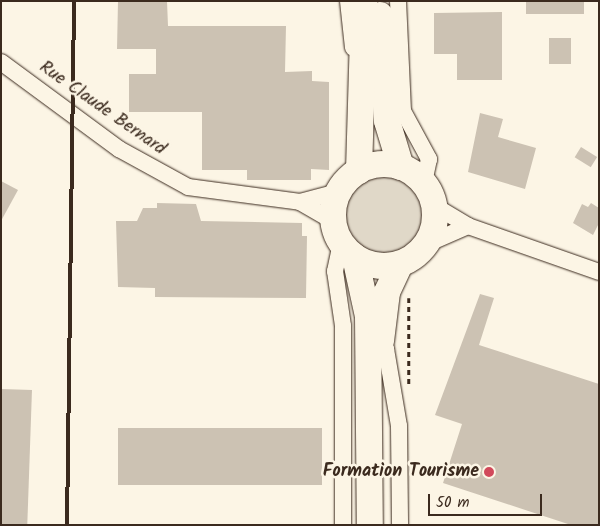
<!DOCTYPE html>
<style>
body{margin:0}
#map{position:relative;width:600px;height:526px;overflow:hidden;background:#fcf5e5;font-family:Kalam,sans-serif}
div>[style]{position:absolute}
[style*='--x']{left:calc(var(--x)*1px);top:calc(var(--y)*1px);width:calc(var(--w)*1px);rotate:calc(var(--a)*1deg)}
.green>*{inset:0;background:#e0d8c8}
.round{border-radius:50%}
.building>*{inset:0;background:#ccc2b3;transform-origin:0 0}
.path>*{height:2.5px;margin-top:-1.25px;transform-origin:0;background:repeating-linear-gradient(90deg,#3b2a1e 0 5px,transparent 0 9px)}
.roads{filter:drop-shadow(0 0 1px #3b2a1e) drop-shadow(0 0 1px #3b2a1e)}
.minor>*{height:16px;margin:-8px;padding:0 8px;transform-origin:8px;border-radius:8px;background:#fcf5e5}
.primary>*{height:26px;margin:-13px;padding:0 13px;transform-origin:13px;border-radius:13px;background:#fcf5e5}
.primary>.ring{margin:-13px;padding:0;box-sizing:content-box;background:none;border:26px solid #fcf5e5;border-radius:50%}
.rail>*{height:4px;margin:-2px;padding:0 2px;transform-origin:2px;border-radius:2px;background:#3b2a1e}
.dots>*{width:14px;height:14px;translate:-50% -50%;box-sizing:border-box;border:2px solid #fcf5e5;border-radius:50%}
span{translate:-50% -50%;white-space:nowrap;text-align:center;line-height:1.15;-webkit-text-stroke:5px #fcf5e5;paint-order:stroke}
.street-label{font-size:18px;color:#3b2a1e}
.poi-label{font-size:18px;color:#3b2a1e;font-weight:700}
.right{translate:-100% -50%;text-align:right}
.frame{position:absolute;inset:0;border:2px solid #3b2a1e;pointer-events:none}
.scale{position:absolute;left:428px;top:494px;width:114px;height:22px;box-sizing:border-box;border:2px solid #3b2a1e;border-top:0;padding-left:6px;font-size:15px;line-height:18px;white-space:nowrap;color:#3b2a1e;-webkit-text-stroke:4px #fcf5e5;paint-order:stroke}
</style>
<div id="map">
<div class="green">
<i class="round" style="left:345px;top:177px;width:78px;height:78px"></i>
</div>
<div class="building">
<i style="clip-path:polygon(118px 1px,167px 1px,168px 26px,286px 26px,285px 72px,312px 71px,312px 81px,329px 82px,329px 170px,311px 169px,311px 180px,247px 180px,247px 170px,202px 170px,202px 112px,129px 112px,129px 74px,156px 74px,156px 49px,117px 49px)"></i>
<i style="left:526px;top:1px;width:58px;height:13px"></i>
<i style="clip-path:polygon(502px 12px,502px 80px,457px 80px,457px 54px,434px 54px,434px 13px)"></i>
<i style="left:571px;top:38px;width:26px;height:22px;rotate:90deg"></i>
<i style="clip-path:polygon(480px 113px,503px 119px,498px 137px,536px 148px,525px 189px,468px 172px)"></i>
<i style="left:581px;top:147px;width:19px;height:12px;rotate:32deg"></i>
<i style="clip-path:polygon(1px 181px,18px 190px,1px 221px)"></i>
<i style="clip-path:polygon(157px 203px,196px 204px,201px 221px,302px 223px,302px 236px,307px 236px,306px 298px,155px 297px,155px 288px,118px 287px,116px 221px,137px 221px,143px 208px,157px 208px)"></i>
<i style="clip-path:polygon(591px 203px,599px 208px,599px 223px,593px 235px,573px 223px,582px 204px,588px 207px)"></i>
<i style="clip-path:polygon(480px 294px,494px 298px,479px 345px,599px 384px,599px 525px,571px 525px,443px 483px,462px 424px,435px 415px)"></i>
<i style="left:1px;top:389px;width:31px;height:136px;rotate:2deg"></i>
<i style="left:118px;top:428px;width:204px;height:57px"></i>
</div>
<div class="path">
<i style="--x:409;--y:298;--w:87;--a:90"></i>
</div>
<div class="roads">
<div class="minor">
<i style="--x:348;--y:1;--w:47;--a:83.9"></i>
<i style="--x:398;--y:1;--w:110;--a:87.4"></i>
<i style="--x:403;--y:111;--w:55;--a:61.6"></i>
<i style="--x:429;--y:159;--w:25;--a:102"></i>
<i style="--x:1;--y:62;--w:147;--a:36.4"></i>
<i style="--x:119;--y:149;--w:79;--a:28.8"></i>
<i style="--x:188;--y:187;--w:113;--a:7.6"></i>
<i style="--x:300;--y:202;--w:39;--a:-15"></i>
<i style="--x:300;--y:202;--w:38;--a:30"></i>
<i style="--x:435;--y:206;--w:39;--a:31"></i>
<i style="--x:468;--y:226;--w:139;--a:19.3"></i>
<i style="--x:341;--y:243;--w:29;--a:102"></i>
<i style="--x:335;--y:271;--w:56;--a:81.7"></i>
<i style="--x:343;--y:326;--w:199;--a:90"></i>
<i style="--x:427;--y:244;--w:45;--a:-23.7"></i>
<i style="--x:381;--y:342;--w:9;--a:54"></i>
<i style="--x:386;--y:349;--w:78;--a:80.4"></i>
<i style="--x:399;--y:426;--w:99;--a:89.4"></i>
</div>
<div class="primary">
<i style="--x:380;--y:15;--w:106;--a:86.2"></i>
<i style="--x:387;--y:121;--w:48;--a:73.1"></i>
<i class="ring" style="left:333px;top:164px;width:76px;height:76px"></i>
<i style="--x:359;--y:171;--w:170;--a:-88.3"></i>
<i style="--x:355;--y:257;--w:60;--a:77.6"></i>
<i style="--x:368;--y:316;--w:209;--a:89.5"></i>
<i style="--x:381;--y:341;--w:49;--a:-83"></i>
<i style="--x:387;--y:292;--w:31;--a:-65"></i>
</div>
</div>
<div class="rail">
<i style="--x:67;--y:525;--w:524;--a:-89.23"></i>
</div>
<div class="dots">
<i style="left:489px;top:472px;background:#d1495b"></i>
</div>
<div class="street-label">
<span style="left:102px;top:109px;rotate:35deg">Rue Claude Bernard</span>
</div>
<div class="poi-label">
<span class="right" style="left:479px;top:472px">Formation Tourisme</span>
</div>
<div class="frame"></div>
<div class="scale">50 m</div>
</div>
